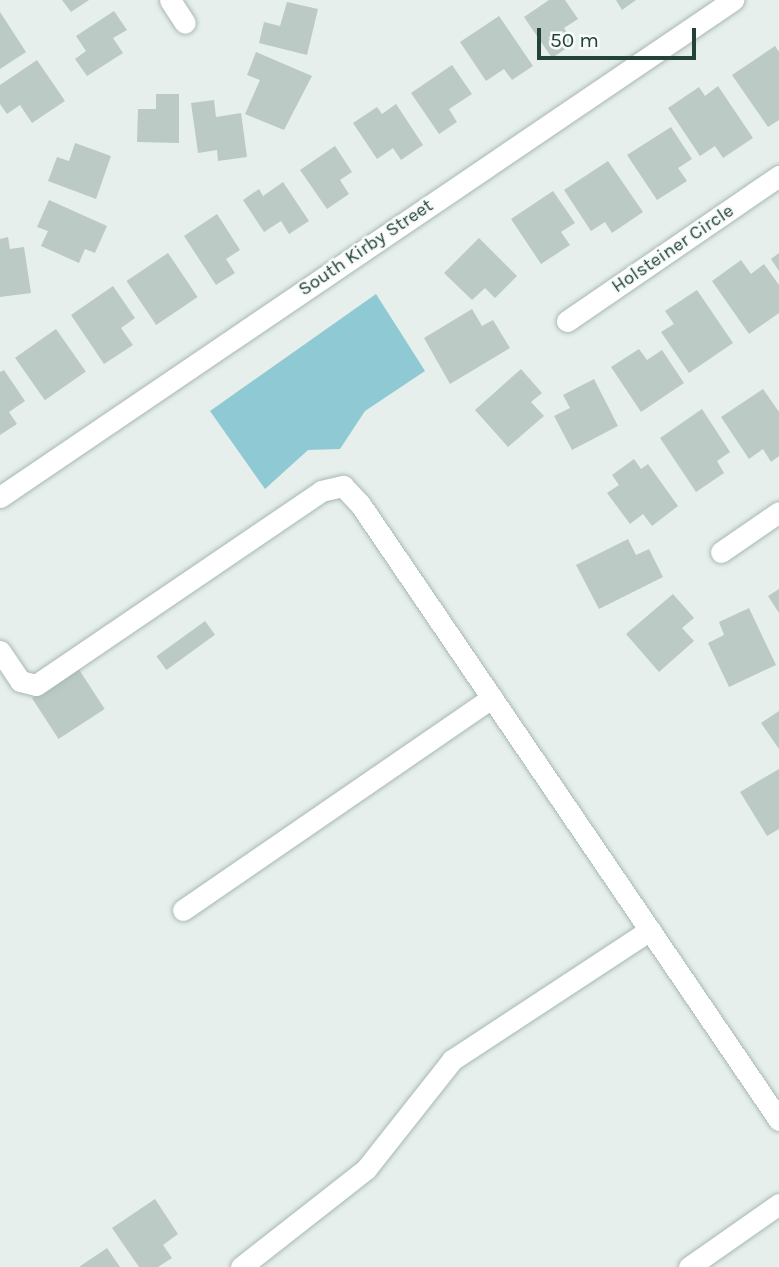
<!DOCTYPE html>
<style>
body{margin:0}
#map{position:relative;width:779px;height:1267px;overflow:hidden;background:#e6efeb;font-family:Karla,sans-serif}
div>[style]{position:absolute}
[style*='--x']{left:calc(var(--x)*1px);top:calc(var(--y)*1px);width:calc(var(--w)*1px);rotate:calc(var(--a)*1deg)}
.water>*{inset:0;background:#8ec9d4}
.building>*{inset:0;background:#bbcac4;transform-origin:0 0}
.roads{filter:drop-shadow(0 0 2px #a8b8b2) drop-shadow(0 0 2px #a8b8b2)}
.minor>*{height:21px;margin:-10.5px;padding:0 10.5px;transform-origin:10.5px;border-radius:10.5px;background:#fff}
span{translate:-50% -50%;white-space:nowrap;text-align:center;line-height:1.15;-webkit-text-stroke:5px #f7fbf9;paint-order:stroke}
.street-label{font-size:19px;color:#24423a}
.scale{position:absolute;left:537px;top:28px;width:159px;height:32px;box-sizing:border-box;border:4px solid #24423a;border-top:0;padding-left:9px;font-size:21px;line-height:24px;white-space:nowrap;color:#24423a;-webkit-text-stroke:5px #f7fbf9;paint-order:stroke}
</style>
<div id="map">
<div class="water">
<i style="clip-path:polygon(376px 294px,425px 371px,365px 411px,340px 449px,308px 450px,265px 489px,210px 411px)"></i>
</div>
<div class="building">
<i style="clip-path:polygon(62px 0,89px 0,71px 12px)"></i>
<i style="clip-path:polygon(549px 0,565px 0,578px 19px,564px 28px,574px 43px,552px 58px,524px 17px)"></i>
<i style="clip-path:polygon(616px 0,636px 0,622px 10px)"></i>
<i style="clip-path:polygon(287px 2px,318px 9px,307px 55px,259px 43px,264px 22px,280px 26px)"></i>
<i style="clip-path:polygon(114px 11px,127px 30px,113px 38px,123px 53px,87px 76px,75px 59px,86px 51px,76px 36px)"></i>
<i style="clip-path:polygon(0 12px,26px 52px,0 69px)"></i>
<i style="clip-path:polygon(499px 16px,533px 66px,512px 80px,504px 69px,486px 81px,460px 42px)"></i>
<i style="clip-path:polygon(775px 46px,779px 52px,779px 120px,768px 127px,732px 75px)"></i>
<i style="clip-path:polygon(256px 52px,312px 76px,284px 130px,245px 114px,260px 80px,247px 75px)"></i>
<i style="clip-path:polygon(37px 60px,65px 101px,32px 123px,20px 105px,7px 114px,0 104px,0 85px)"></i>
<i style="clip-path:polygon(452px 65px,472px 94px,449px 109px,457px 122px,439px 134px,411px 93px)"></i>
<i style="clip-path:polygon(718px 86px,753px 138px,723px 158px,715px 146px,700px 156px,668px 108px,699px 87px,705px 96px)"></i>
<i style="clip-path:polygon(156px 94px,179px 94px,179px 143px,137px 142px,138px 109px,156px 109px)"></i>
<i style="clip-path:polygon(214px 100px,216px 117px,241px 113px,247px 157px,218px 161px,217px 150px,198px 153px,191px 103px)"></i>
<i style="clip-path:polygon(396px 104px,423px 145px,401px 160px,393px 148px,377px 159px,353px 123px,377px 107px,382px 114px)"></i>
<i style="clip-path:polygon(671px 127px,692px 159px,678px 168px,687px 181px,657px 200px,627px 155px)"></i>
<i style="clip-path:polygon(75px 143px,111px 156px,96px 199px,48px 181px,57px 157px,69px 161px)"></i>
<i style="clip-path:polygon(335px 146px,352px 172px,340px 180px,349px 194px,327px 209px,300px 170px)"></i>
<i style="clip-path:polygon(608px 161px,643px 212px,612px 233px,605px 222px,591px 231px,564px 190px)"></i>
<i style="clip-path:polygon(283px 182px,309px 221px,289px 234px,281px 221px,264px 232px,243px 200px,259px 189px,263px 196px)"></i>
<i style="clip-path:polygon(553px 191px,575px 223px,561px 232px,570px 245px,541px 264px,511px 219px)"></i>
<i style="clip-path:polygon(49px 200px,107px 226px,95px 253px,85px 249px,79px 263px,41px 246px,48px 231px,37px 227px)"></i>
<i style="clip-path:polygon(217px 214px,240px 250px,226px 259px,235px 273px,216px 285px,184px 236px)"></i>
<i style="clip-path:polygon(8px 237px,10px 249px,24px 247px,31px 293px,0 297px,0 239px)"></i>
<i style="clip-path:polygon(479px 238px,517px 276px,495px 298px,485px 288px,472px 300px,444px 273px)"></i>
<i style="left:168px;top:253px;width:53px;height:50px;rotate:56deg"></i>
<i style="clip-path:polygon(779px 253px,779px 271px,771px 259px)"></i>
<i style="clip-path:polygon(741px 260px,751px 274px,764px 264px,779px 285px,779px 313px,749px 334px,712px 281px)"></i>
<i style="clip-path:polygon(113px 286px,135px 318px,121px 328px,133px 345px,104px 364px,71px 315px)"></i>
<i style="clip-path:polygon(697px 290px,733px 343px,689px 373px,661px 332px,674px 324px,665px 311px)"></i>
<i style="clip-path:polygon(472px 309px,482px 326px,493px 320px,510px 348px,450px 384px,424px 338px)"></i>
<i style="left:56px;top:329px;width:52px;height:50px;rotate:55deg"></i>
<i style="clip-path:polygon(639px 349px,647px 360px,662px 350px,684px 383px,641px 412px,611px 367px)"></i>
<i style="clip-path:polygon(521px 369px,542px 393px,531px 402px,544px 416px,508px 447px,475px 410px)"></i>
<i style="clip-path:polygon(4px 370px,25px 401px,9px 412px,17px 424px,0 435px,0 372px)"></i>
<i style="clip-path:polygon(594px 379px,618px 426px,572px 450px,554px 416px,570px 408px,563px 395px)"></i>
<i style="clip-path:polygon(763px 389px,779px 412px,779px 456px,771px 462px,763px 449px,749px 459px,721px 417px)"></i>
<i style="clip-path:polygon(702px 409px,730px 452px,717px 461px,724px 473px,696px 492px,660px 438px)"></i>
<i style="clip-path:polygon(634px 459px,641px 469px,648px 464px,678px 506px,652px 526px,643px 514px,630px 524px,607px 493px,619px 485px,612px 475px)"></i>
<i style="clip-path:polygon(628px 539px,636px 555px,649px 549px,663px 577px,599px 609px,576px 565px)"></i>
<i style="clip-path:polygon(779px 589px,779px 613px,768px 596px)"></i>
<i style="clip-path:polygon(673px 594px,694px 618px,682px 628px,694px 641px,659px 672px,626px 634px)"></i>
<i style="clip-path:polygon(749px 608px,776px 665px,729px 687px,708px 643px,724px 635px,719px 622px)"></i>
<i style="left:205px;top:621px;width:17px;height:60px;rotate:54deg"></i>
<i style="left:78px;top:668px;width:49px;height:55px;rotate:57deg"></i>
<i style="clip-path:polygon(779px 711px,779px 749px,761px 723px)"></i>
<i style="clip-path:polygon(779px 769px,779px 829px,767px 836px,740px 792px)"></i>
<i style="clip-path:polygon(155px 1199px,178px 1234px,163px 1245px,172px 1258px,158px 1267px,139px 1267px,112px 1228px)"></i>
<i style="clip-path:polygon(107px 1248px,120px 1267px,79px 1267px)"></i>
</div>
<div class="roads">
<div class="minor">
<i style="--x:170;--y:0;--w:27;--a:57"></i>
<i style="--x:567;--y:321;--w:257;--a:-34.4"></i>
<i style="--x:0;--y:497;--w:886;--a:-34.14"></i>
<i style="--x:721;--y:552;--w:70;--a:-34.6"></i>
<i style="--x:0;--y:651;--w:36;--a:56"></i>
<i style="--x:20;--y:681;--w:16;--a:14"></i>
<i style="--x:36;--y:685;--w:345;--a:-34.2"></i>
<i style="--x:321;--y:491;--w:23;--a:-13"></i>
<i style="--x:343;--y:486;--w:25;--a:47"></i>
<i style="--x:360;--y:504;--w:745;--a:55.78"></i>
<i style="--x:183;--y:910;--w:375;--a:-34.5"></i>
<i style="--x:241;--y:1267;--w:159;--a:-38.1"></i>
<i style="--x:366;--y:1169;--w:139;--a:-51.7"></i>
<i style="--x:452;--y:1060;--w:237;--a:-33.3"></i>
<i style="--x:689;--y:1267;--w:110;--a:-35"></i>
</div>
</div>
<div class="street-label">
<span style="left:366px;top:248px;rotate:-34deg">South Kirby Street</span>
<span style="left:673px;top:249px;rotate:-34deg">Holsteiner Circle</span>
</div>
<div class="scale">50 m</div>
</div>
